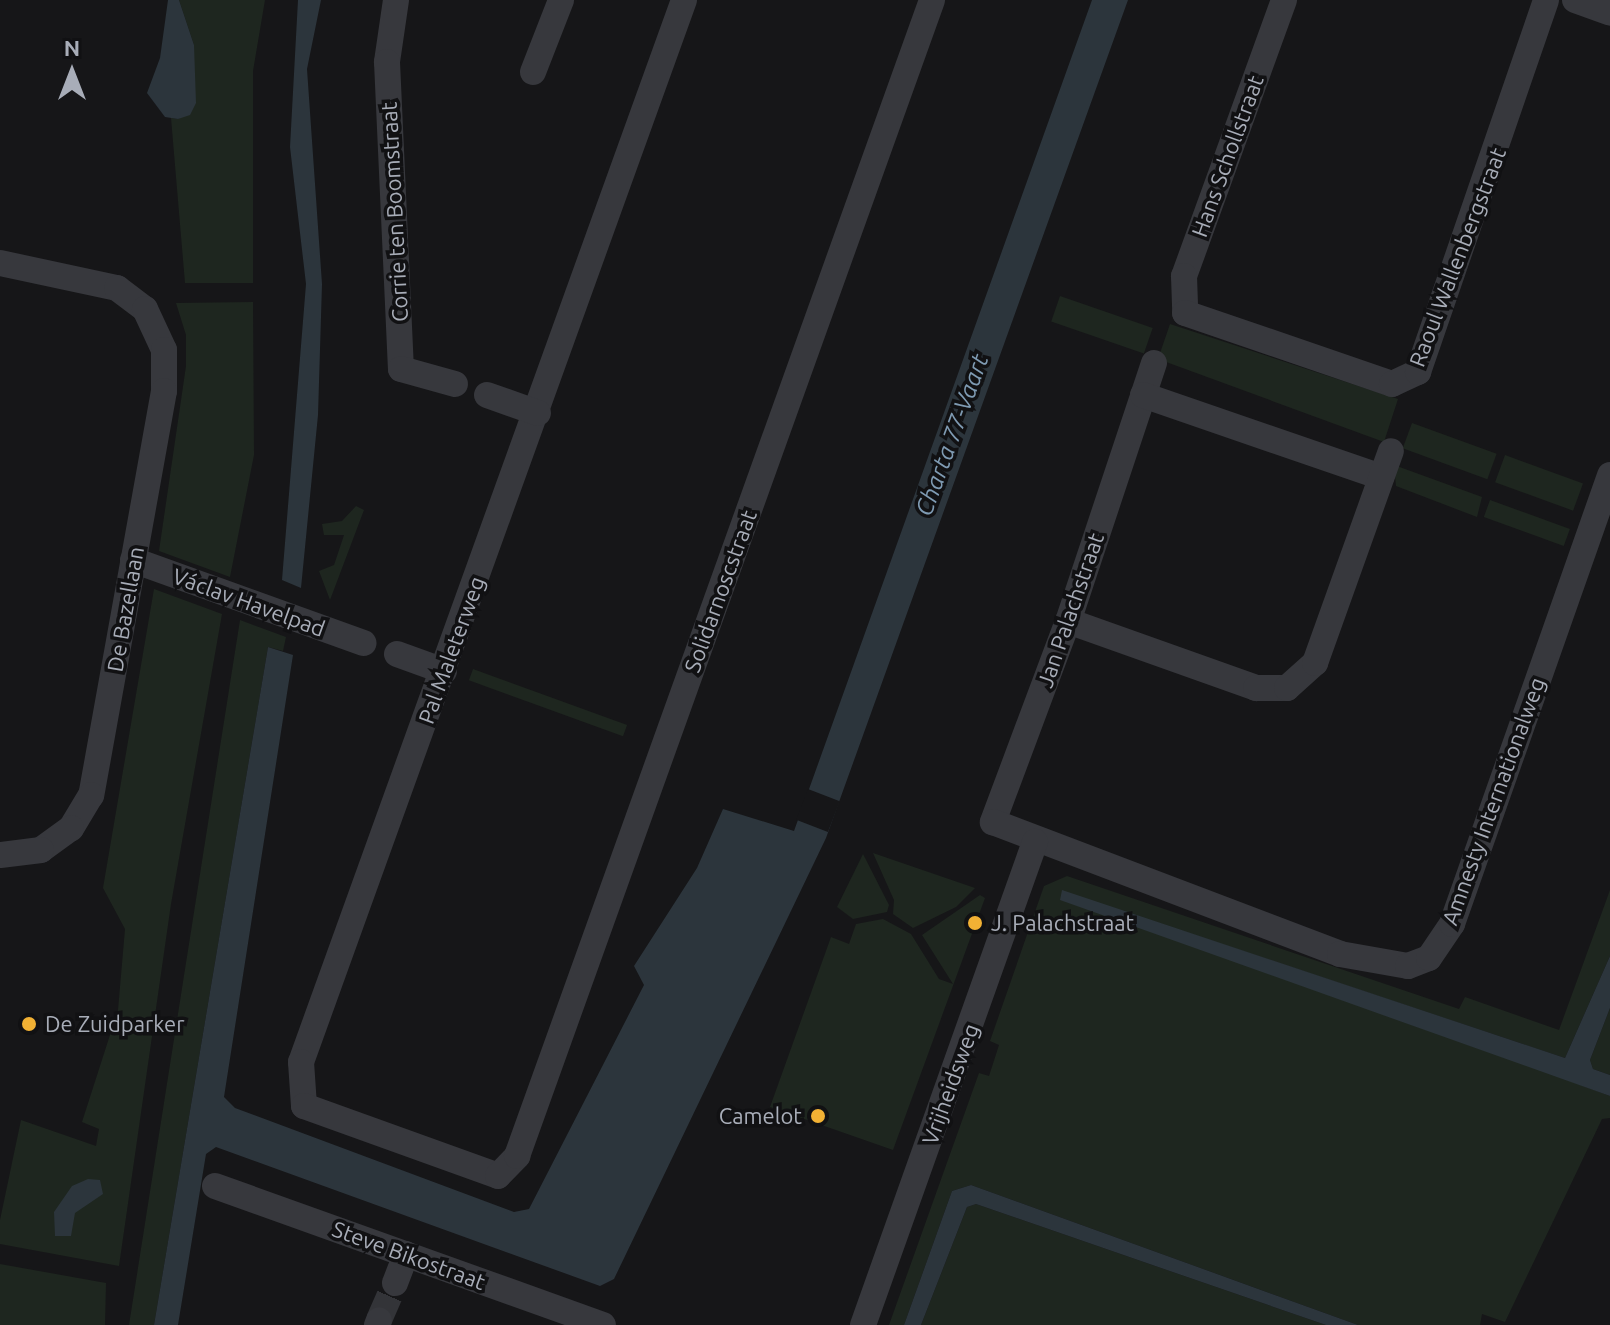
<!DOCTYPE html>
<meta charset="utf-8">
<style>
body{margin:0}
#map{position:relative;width:1610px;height:1325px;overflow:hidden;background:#161618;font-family:Ubuntu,sans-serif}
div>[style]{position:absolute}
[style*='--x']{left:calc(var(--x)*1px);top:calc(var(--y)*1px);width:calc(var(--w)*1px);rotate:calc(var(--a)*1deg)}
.green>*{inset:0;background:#1e261f;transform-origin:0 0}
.water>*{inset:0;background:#2c353c}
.pier>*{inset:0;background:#161618;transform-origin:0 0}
.minor-tunnel>*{height:26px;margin-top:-13px;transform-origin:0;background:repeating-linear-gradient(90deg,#333438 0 26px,transparent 0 39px)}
.minor>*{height:26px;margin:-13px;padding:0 13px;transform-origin:13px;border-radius:13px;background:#37383d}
.dots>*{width:22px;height:22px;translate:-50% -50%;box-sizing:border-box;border:4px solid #111113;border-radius:50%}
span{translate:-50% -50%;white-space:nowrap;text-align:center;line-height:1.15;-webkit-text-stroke:7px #111113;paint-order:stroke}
.street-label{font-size:22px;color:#a8adb8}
.poi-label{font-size:22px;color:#a8adb8}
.left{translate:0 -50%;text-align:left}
.right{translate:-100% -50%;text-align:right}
.water-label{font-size:24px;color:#7f9bb3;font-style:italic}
.north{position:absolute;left:32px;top:32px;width:80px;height:80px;-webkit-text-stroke:6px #111113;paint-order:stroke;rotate:0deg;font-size:22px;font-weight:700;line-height:32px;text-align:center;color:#a8adb8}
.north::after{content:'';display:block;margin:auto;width:28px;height:36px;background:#a8adb8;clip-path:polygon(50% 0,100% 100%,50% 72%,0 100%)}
</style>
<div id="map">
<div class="green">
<i style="clip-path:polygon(179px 0,265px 0,253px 71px,253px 283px,185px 283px,171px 118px,179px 119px,194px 45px)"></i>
<i style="left:1060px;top:296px;width:98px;height:27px;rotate:19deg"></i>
<i style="clip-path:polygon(253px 302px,254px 455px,230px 577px,159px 551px,186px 366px,186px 335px,176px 303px)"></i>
<i style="clip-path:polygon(1170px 324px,1398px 399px,1384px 442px,1158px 359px)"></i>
<i style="left:1412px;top:423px;width:90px;height:27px;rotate:20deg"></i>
<i style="left:1505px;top:455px;width:83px;height:29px;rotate:20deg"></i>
<i style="clip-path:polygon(1394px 465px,1482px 497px,1477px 517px,1396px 486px)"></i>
<i style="left:1490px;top:500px;width:85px;height:18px;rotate:20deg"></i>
<i style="clip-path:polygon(356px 506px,364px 510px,330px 600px,319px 571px,334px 565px,344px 535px,324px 535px,322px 524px,342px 521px)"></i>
<i style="clip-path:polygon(154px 589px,222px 614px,171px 904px,119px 1266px,0 1244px,0 1220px,21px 1120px,96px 1146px,99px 1129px,82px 1122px,118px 1010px,125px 929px,103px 888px)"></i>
<i style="clip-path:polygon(240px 620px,286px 637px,283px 651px,268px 647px,154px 1325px,129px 1325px)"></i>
<i style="left:473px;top:669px;width:164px;height:12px;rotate:20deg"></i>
<i style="clip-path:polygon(873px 853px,975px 888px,956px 907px,913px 928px,893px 914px,894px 900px)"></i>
<i style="clip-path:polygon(863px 854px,889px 905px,887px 912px,853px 919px,837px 907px)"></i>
<i style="clip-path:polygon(1067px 876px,1459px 1009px,1465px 997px,1559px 1030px,1610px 890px,1610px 956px,1565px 1058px,1062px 891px,1610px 1096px,1610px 1118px,1602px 1119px,1505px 1322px,1482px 1314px,1480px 1325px,1358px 1325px,971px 1185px,952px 1191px,904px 1325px,889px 1325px,979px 1073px,989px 1076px,999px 1045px,990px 1041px,1044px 886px)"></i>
<i style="clip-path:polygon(980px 895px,985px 898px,893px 1150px,770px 1107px,831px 937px,849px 944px,856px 924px,883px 919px,911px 934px,939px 979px,953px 984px,922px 935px)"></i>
<i style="clip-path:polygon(1610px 1008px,1610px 1075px,1593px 1069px,1590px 1060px)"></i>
<i style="clip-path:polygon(976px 1204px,1326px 1325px,921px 1325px,967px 1207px)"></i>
<i style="clip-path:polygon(0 1264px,106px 1283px,105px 1325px,0 1325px)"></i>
</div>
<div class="water">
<i style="clip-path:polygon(168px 0,179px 0,194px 45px,196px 103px,190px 115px,178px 119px,165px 117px,147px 93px,160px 58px)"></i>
<i style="clip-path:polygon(298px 0,321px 0,307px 69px,322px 284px,318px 415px,301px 588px,282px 580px,306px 284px,290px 147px)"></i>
<i style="clip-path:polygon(1092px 0,1128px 0,826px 838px,614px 1279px,600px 1286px,216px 1147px,206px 1154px,178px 1325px,154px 1325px,268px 647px,293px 655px,224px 1097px,235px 1108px,514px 1212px,529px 1209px,644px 985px,634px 966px,697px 868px,723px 809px,794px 831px)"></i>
<i style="clip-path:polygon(1062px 890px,1565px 1058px,1610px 956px,1610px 1008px,1590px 1060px,1593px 1069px,1610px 1075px,1610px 1096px,1060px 900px)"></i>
<i style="clip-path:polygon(88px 1179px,100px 1180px,103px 1194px,75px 1213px,71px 1236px,55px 1236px,54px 1212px,72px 1186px)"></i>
<i style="clip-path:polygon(971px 1185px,1358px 1325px,1326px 1325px,976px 1204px,967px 1207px,921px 1325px,904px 1325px,952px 1191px)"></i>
</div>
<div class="pier">
<i style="left:808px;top:789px;width:34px;height:33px;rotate:21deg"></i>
</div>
<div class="minor-tunnel">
<i style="--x:379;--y:1320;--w:40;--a:-66.6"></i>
</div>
<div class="minor">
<i style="--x:396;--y:0;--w:63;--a:98.3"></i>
<i style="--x:387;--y:62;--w:307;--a:87.4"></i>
<i style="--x:401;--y:369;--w:56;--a:15.5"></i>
<i style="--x:684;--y:0;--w:1129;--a:109.83"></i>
<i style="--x:301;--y:1062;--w:44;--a:86.1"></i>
<i style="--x:304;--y:1106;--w:206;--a:19.8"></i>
<i style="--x:498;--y:1176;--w:28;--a:-46"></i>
<i style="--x:517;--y:1156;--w:1228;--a:-70.25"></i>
<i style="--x:1284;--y:0;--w:294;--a:109.9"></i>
<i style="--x:1184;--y:276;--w:37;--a:88"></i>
<i style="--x:1185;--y:313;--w:219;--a:18.9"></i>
<i style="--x:1392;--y:384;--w:29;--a:-25"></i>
<i style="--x:1418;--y:372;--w:393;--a:-71"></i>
<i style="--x:1575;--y:0;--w:37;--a:20"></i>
<i style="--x:533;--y:72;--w:77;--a:-68.7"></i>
<i style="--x:0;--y:263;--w:120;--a:12.1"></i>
<i style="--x:117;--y:288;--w:35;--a:37"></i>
<i style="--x:145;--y:309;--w:45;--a:65.1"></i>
<i style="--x:164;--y:350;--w:41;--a:90"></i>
<i style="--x:164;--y:391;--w:411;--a:100.2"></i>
<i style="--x:91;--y:795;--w:39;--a:121"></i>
<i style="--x:71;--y:828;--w:37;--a:144"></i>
<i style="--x:41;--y:850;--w:41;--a:173"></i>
<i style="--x:1154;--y:363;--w:272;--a:108.4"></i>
<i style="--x:1068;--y:621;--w:215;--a:110.5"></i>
<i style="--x:993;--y:822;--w:371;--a:20.8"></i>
<i style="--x:1340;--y:954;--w:69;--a:10"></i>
<i style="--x:1408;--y:966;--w:22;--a:-21"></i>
<i style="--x:1429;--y:958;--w:41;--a:-55.9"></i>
<i style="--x:1452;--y:924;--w:476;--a:-70.6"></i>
<i style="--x:487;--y:395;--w:54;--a:19.4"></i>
<i style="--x:1143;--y:395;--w:252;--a:19"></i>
<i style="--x:133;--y:560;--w:245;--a:19.8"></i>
<i style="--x:1068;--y:621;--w:200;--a:19.6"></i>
<i style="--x:1256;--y:688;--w:31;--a:0"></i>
<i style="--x:1287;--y:688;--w:38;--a:-42"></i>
<i style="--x:1315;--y:663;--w:225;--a:-70.3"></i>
<i style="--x:397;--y:654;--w:50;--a:19.9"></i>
<i style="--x:215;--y:1186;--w:412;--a:19.7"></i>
<i style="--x:395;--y:1283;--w:31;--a:-69"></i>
<i style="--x:377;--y:1325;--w:5;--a:-68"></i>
<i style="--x:863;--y:1325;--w:513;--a:-70.4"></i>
</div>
<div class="dots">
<i style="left:975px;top:923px;background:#f2b134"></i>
<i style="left:29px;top:1024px;background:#f2b134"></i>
<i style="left:818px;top:1116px;background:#f2b134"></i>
</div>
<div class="street-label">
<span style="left:1227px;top:156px;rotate:-70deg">Hans Schollstraat</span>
<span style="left:394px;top:212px;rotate:-93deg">Corrie ten Boomstraat</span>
<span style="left:1457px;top:257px;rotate:-69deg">Raoul Wallenbergstraat</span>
<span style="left:720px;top:591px;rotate:-70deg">Solidarnoscstraat</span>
<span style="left:249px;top:602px;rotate:20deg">Václav Havelpad</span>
<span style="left:125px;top:609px;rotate:-80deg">De Bazellaan</span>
<span style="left:1070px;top:610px;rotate:-71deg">Jan Palachstraat</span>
<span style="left:451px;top:650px;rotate:-70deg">Pal Maleterweg</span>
<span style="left:1493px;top:801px;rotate:-70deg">Amnesty Internationalweg</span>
<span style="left:950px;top:1084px;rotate:-70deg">Vrijheidsweg</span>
<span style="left:409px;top:1255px;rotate:20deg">Steve Bikostraat</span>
</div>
<div class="poi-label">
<span class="left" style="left:991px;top:923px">J. Palachstraat</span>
<span class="left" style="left:45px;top:1024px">De Zuidparker</span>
<span class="right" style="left:802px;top:1116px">Camelot</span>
</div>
<div class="water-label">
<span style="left:952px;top:435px;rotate:-70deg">Charta 77-Vaart</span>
</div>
<div class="north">N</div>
</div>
